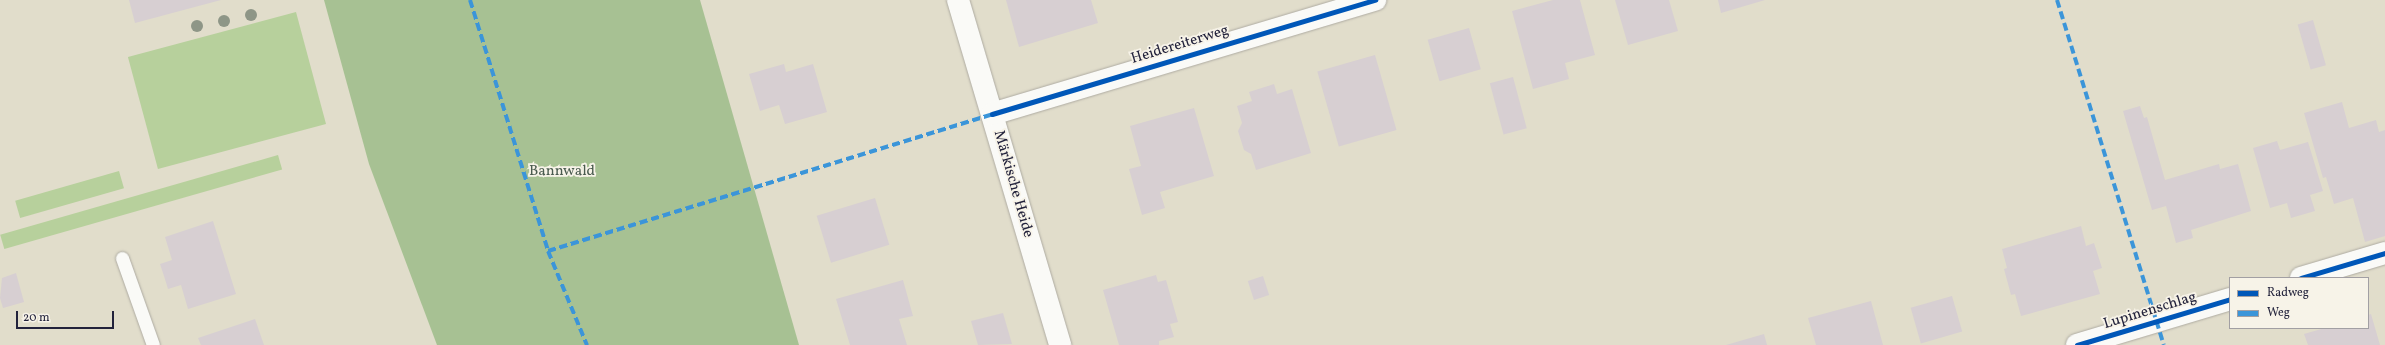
<!DOCTYPE html>
<meta charset="utf-8">
<style>
body{margin:0}
#map{position:relative;width:2385px;height:345px;overflow:hidden;background:#e1ddcb;font-family:Vollkorn,serif}
div>[style]{position:absolute}
[style*='--x']{left:calc(var(--x)*1px);top:calc(var(--y)*1px);width:calc(var(--w)*1px);rotate:calc(var(--a)*1deg)}
.green>*{inset:0;background:#b7d09c;transform-origin:0 0}
.forest>*{inset:0;background:#a7c193}
.building>*{inset:0;background:#d7cfd2;transform-origin:0 0}
.roads{filter:drop-shadow(0 0 1px #aeaba2) drop-shadow(0 0 1px #aeaba2)}
.lane>*{height:13px;margin:-6.5px;padding:0 6.5px;transform-origin:6.5px;border-radius:6.5px;background:#fafaf7}
.street>*{height:22px;margin:-11px;padding:0 11px;transform-origin:11px;border-radius:11px;background:#fafaf7}
.quiet>*{height:4px;margin-top:-2px;transform-origin:0;background:repeating-linear-gradient(90deg,#3b95d9 0 8px,transparent 0 12px)}
.cycleway>*{height:5px;margin:-2.5px;padding:0 2.5px;transform-origin:2.5px;border-radius:2.5px;background:#0057b8}
.trees>*{width:12px;height:12px;margin:-6px;border-radius:50%;background:#8e9687}
span{translate:-50% -50%;white-space:nowrap;text-align:center;line-height:1.15;-webkit-text-stroke:3.5px #f7f3e8;paint-order:stroke}
.street-label{font-size:15px;color:#22223b}
.park-label{font-size:15px;color:#4a5b4f}
.legend{position:absolute;left:2229px;top:277px;width:140px;height:52px;box-sizing:border-box;background:#f7f3e8;border:1px solid #a29fa3;margin:0;padding:5px 7px;list-style:none;font-size:12px;color:#22223b}
.legend li{display:flex;align-items:center;gap:8px;height:20px}
.legend b{width:20px;border:1px solid #a29fa3}
.scale{position:absolute;left:16px;top:311px;width:98px;height:18px;box-sizing:border-box;border:2px solid #22223b;border-top:0;padding-left:5px;font-size:12px;line-height:14px;white-space:nowrap;color:#22223b;-webkit-text-stroke:3px #f7f3e8;paint-order:stroke}
</style>
<div id="map">
<div class="green">
<i style="left:296px;top:12px;width:116px;height:174px;rotate:75deg"></i>
<i style="left:278px;top:155px;width:15px;height:289px;rotate:74deg"></i>
<i style="left:119px;top:171px;width:18px;height:108px;rotate:74deg"></i>
</div>
<div class="forest">
<i style="clip-path:polygon(324px 0,700px 0,799px 345px,437px 345px,369px 164px)"></i>
</div>
<div class="building">
<i style="clip-path:polygon(129px 0,221px 0,135px 23px)"></i>
<i style="clip-path:polygon(1006px 0,1091px 0,1098px 23px,1019px 47px)"></i>
<i style="clip-path:polygon(1553px 0,1580px 0,1595px 55px,1565px 63px,1569px 79px,1533px 89px,1512px 11px)"></i>
<i style="clip-path:polygon(1615px 0,1669px 0,1678px 31px,1628px 45px)"></i>
<i style="clip-path:polygon(1718px 0,1765px 0,1721px 13px)"></i>
<i style="left:2313px;top:20px;width:47px;height:16px;rotate:74deg"></i>
<i style="left:1469px;top:28px;width:43px;height:43px;rotate:74deg"></i>
<i style="left:1375px;top:55px;width:78px;height:60px;rotate:74deg"></i>
<i style="clip-path:polygon(784px 64px,786px 72px,813px 64px,827px 112px,785px 124px,779px 105px,760px 111px,749px 74px)"></i>
<i style="left:1513px;top:77px;width:53px;height:24px;rotate:75deg"></i>
<i style="clip-path:polygon(1274px 84px,1277px 94px,1292px 89px,1311px 153px,1256px 170px,1251px 154px,1244px 150px,1238px 131px,1242px 123px,1237px 106px,1252px 101px,1249px 92px)"></i>
<i style="clip-path:polygon(2342px 102px,2349px 128px,2376px 120px,2379px 132px,2385px 130px,2385px 236px,2365px 242px,2353px 198px,2334px 204px,2326px 177px,2323px 178px,2304px 113px)"></i>
<i style="clip-path:polygon(2140px 106px,2144px 118px,2147px 117px,2165px 180px,2219px 164px,2220px 169px,2238px 164px,2251px 211px,2191px 230px,2193px 238px,2176px 243px,2166px 206px,2152px 210px,2123px 111px)"></i>
<i style="clip-path:polygon(1194px 108px,1214px 176px,1160px 192px,1165px 208px,1142px 215px,1129px 169px,1141px 166px,1130px 126px)"></i>
<i style="clip-path:polygon(2277px 141px,2280px 150px,2308px 142px,2323px 191px,2310px 195px,2315px 211px,2291px 218px,2287px 203px,2270px 208px,2253px 148px)"></i>
<i style="left:875px;top:198px;width:49px;height:61px;rotate:73deg"></i>
<i style="clip-path:polygon(213px 221px,236px 294px,188px 309px,181px 285px,168px 289px,164px 276px,160px 264px,172px 260px,165px 237px)"></i>
<i style="clip-path:polygon(2081px 226px,2086px 246px,2094px 243px,2102px 268px,2093px 271px,2100px 294px,2021px 316px,2015px 294px,2011px 295px,2004px 269px,2007px 268px,2002px 249px)"></i>
<i style="clip-path:polygon(16px 273px,24px 302px,3px 308px,0 298px,2px 278px)"></i>
<i style="clip-path:polygon(1156px 275px,1158px 282px,1166px 280px,1178px 322px,1170px 324px,1174px 337px,1159px 341px,1159px 345px,1119px 345px,1103px 290px)"></i>
<i style="left:1263px;top:276px;width:20px;height:16px;rotate:72deg"></i>
<i style="clip-path:polygon(903px 280px,913px 316px,899px 319px,907px 345px,850px 345px,836px 299px)"></i>
<i style="left:1952px;top:296px;width:37px;height:43px;rotate:74deg"></i>
<i style="clip-path:polygon(1871px 301px,1883px 345px,1816px 345px,1808px 318px)"></i>
<i style="clip-path:polygon(1003px 313px,1012px 344px,978px 345px,971px 321px)"></i>
<i style="clip-path:polygon(2371px 314px,2380px 345px,2308px 345px,2304px 334px,2325px 328px,2368px 328px,2368px 315px)"></i>
<i style="clip-path:polygon(255px 319px,264px 345px,201px 345px,198px 338px)"></i>
<i style="clip-path:polygon(1764px 334px,1767px 345px,1726px 345px)"></i>
</div>
<div class="roads">
<div class="lane">
<i style="--x:122;--y:258;--w:92;--a:70.4"></i>
</div>
<div class="street">
<i style="--x:958;--y:0;--w:360;--a:73.5"></i>
<i style="--x:992;--y:114;--w:400;--a:-16.6"></i>
<i style="--x:2301;--y:278;--w:88;--a:-16.6"></i>
<i style="--x:2077;--y:345;--w:160;--a:-16.7"></i>
</div>
</div>
<div class="quiet">
<i style="--x:470;--y:0;--w:263;--a:72.7"></i>
<i style="--x:548;--y:251;--w:102;--a:67.5"></i>
<i style="--x:2057;--y:0;--w:361;--a:72.8"></i>
<i style="--x:548;--y:251;--w:465;--a:-17.1"></i>
</div>
<div class="cycleway">
<i style="--x:992;--y:114;--w:400;--a:-16.6"></i>
<i style="--x:2301;--y:278;--w:88;--a:-16.6"></i>
<i style="--x:2077;--y:345;--w:160;--a:-16.7"></i>
</div>
<div class="trees">
<i style="left:251px;top:15px"></i>
<i style="left:224px;top:21px"></i>
<i style="left:197px;top:26px"></i>
</div>
<div class="street-label">
<span style="left:1180px;top:45px;rotate:-17deg">Heidereiterweg</span>
<span style="left:1013px;top:184px;rotate:74deg">Märkische Heide</span>
<span style="left:2150px;top:311px;rotate:-17deg">Lupinenschlag</span>
</div>
<div class="park-label">
<span style="left:562px;top:172px">Bannwald</span>
</div>
<ul class="legend">
<li><b style="height:5px;background:#0057b8"></b>Radweg</li>
<li><b style="height:5px;background:#3b95d9"></b>Weg</li>
</ul>
<div class="scale">20 m</div>
</div>
